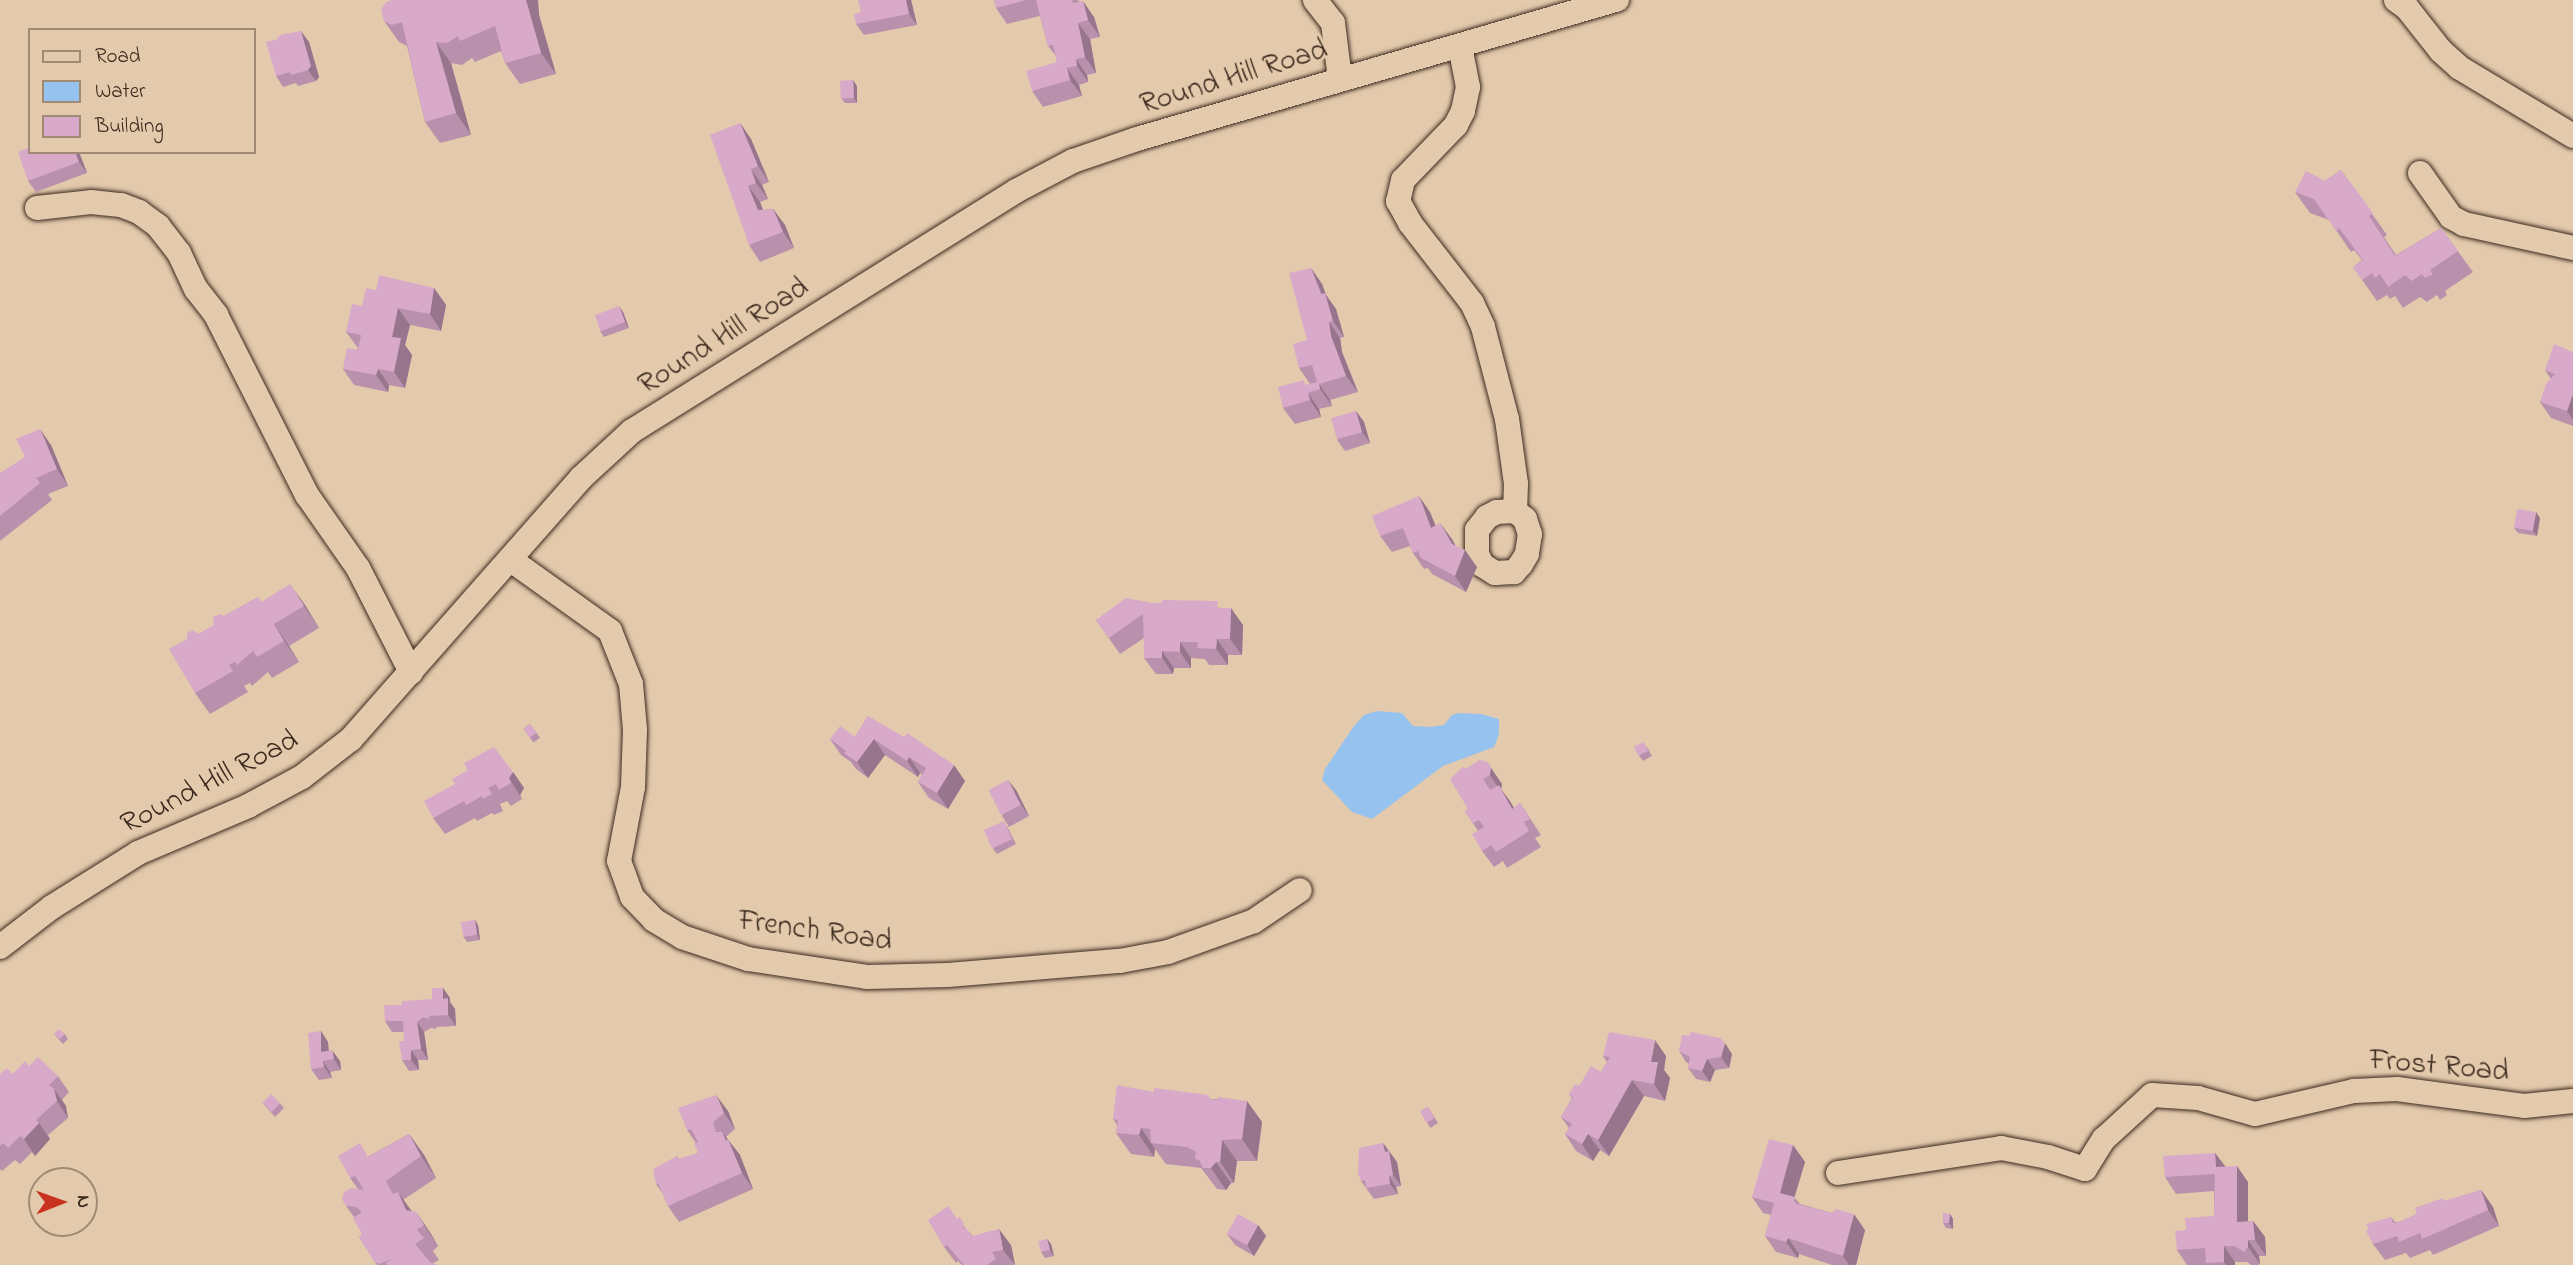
<!DOCTYPE html>
<style>
body{margin:0}
#map{position:relative;width:2573px;height:1265px;overflow:hidden;background:#e4caac;font-family:"Indie Flower",sans-serif}
div>[style]{position:absolute}
[style*='--x']{left:calc(var(--x)*1px);top:calc(var(--y)*1px);width:calc(var(--w)*1px);rotate:calc(var(--a)*1deg)}
.water>*{inset:0;background:#96c2f0}
.roads{filter:drop-shadow(0 0 2px #3b2a1e) drop-shadow(0 0 2px #3b2a1e)}
.minor>*{height:24px;margin:-12px;padding:0 12px;transform-origin:12px;border-radius:12px;background:#e4caac}
.wall>*{inset:0;background:#ba91ad;transform-origin:0 0}
.shaded-wall>*{inset:0;background:#97768d}
.building>*{inset:0;background:#d8a9c9;transform-origin:0 0}
span{translate:-50% -50%;white-space:nowrap;text-align:center;line-height:1.15;-webkit-text-stroke:6px #e4caac;paint-order:stroke}
.street-label{font-size:30px;color:#3b2a1e}
.legend{position:absolute;left:28px;top:28px;width:228px;height:126px;box-sizing:border-box;background:#e4caac;border:2px solid #a08a73;margin:0;padding:9px 12px;list-style:none;font-size:21px;color:#3b2a1e}
.legend li{display:flex;align-items:center;gap:14px;height:35px}
.legend b{width:35px;border:2px solid #a08a73}
.north{position:absolute;left:28px;top:1167px;width:70px;height:70px;box-sizing:border-box;background:#e4caac;border:2px solid #a08a73;border-radius:50%;rotate:89deg;font-size:19px;font-weight:700;line-height:28px;text-align:center;color:#3b2a1e}
.north::after{content:'';display:block;margin:auto;width:24px;height:32px;background:#c8321e;clip-path:polygon(50% 0,100% 100%,50% 72%,0 100%)}
</style>
<div id="map">
<div class="water">
<i style="clip-path:polygon(1377px 711px,1402px 713px,1413px 726px,1430px 727px,1444px 725px,1452px 715px,1458px 713px,1481px 714px,1499px 719px,1499px 734px,1494px 747px,1443px 766px,1372px 819px,1352px 812px,1322px 780px,1325px 769px,1354px 726px,1364px 715px)"></i>
</div>
<div class="roads">
<div class="minor">
<i style="--x:1315;--y:0;--w:29;--a:52"></i>
<i style="--x:1333;--y:23;--w:56;--a:82.9"></i>
<i style="--x:2396;--y:0;--w:14;--a:36"></i>
<i style="--x:2407;--y:8;--w:55;--a:51.7"></i>
<i style="--x:2441;--y:51;--w:25;--a:42"></i>
<i style="--x:2460;--y:68;--w:132;--a:31"></i>
<i style="--x:1460;--y:46;--w:42;--a:79"></i>
<i style="--x:1468;--y:87;--w:25;--a:102"></i>
<i style="--x:1463;--y:111;--w:16;--a:117"></i>
<i style="--x:1456;--y:125;--w:76;--a:133.9"></i>
<i style="--x:1403;--y:180;--w:22;--a:103"></i>
<i style="--x:1398;--y:201;--w:25;--a:61"></i>
<i style="--x:1410;--y:223;--w:101;--a:52.2"></i>
<i style="--x:1472;--y:303;--w:26;--a:65"></i>
<i style="--x:1483;--y:327;--w:95;--a:75.4"></i>
<i style="--x:1507;--y:419;--w:66;--a:82.1"></i>
<i style="--x:1516;--y:484;--w:27;--a:92"></i>
<i style="--x:1515;--y:511;--w:13;--a:39"></i>
<i style="--x:1525;--y:519;--w:16;--a:72"></i>
<i style="--x:1530;--y:534;--w:20;--a:99"></i>
<i style="--x:1527;--y:554;--w:12;--a:121"></i>
<i style="--x:1521;--y:564;--w:11;--a:131"></i>
<i style="--x:1514;--y:572;--w:19;--a:177"></i>
<i style="--x:1495;--y:573;--w:15;--a:-148"></i>
<i style="--x:1482;--y:565;--w:12;--a:-114"></i>
<i style="--x:1477;--y:554;--w:24;--a:-90"></i>
<i style="--x:1477;--y:530;--w:16;--a:-52"></i>
<i style="--x:1487;--y:517;--w:11;--a:-27"></i>
<i style="--x:1497;--y:512;--w:18;--a:-3"></i>
<i style="--x:2420;--y:173;--w:54;--a:54.8"></i>
<i style="--x:2451;--y:217;--w:15;--a:28"></i>
<i style="--x:2464;--y:224;--w:112;--a:12.4"></i>
<i style="--x:37;--y:208;--w:54;--a:-6.3"></i>
<i style="--x:91;--y:202;--w:30;--a:6"></i>
<i style="--x:121;--y:205;--w:19;--a:21"></i>
<i style="--x:139;--y:212;--w:24;--a:36"></i>
<i style="--x:158;--y:226;--w:34;--a:52"></i>
<i style="--x:179;--y:253;--w:40;--a:65"></i>
<i style="--x:196;--y:289;--w:33;--a:52"></i>
<i style="--x:216;--y:315;--w:202;--a:63.2"></i>
<i style="--x:307;--y:495;--w:89;--a:55.1"></i>
<i style="--x:358;--y:568;--w:117;--a:63"></i>
<i style="--x:511;--y:560;--w:122;--a:35.6"></i>
<i style="--x:610;--y:631;--w:57;--a:68.4"></i>
<i style="--x:631;--y:684;--w:46;--a:85"></i>
<i style="--x:635;--y:730;--w:57;--a:92"></i>
<i style="--x:633;--y:787;--w:75;--a:100.7"></i>
<i style="--x:619;--y:861;--w:38;--a:70"></i>
<i style="--x:632;--y:897;--w:32;--a:46"></i>
<i style="--x:654;--y:920;--w:33;--a:31"></i>
<i style="--x:682;--y:937;--w:70;--a:18.4"></i>
<i style="--x:748;--y:959;--w:120;--a:8.6"></i>
<i style="--x:867;--y:977;--w:81;--a:-1.4"></i>
<i style="--x:948;--y:975;--w:173;--a:-4.7"></i>
<i style="--x:1120;--y:961;--w:49;--a:-10.6"></i>
<i style="--x:1168;--y:952;--w:91;--a:-19.8"></i>
<i style="--x:1254;--y:921;--w:55;--a:-34"></i>
<i style="--x:0;--y:947;--w:66;--a:-37.6"></i>
<i style="--x:52;--y:907;--w:102;--a:-32.1"></i>
<i style="--x:138;--y:853;--w:120;--a:-23.1"></i>
<i style="--x:248;--y:806;--w:61;--a:-28.2"></i>
<i style="--x:302;--y:777;--w:62;--a:-37.8"></i>
<i style="--x:351;--y:739;--w:348;--a:-48.6"></i>
<i style="--x:581;--y:478;--w:69;--a:-42.7"></i>
<i style="--x:632;--y:431;--w:453;--a:-32"></i>
<i style="--x:1016;--y:191;--w:64;--a:-27.8"></i>
<i style="--x:1073;--y:161;--w:68;--a:-19"></i>
<i style="--x:1137;--y:139;--w:500;--a:-16.2"></i>
<i style="--x:1838;--y:1173;--w:165;--a:-8.7"></i>
<i style="--x:2001;--y:1148;--w:48;--a:10.8"></i>
<i style="--x:2048;--y:1157;--w:39;--a:18"></i>
<i style="--x:2085;--y:1169;--w:36;--a:-58"></i>
<i style="--x:2104;--y:1139;--w:65;--a:-42.5"></i>
<i style="--x:2152;--y:1095;--w:46;--a:3.7"></i>
<i style="--x:2198;--y:1098;--w:59;--a:15.7"></i>
<i style="--x:2255;--y:1114;--w:102;--a:-13.1"></i>
<i style="--x:2354;--y:1091;--w:43;--a:-2.7"></i>
<i style="--x:2397;--y:1089;--w:128;--a:7.6"></i>
<i style="--x:2524;--y:1106;--w:49;--a:-5.8"></i>
</div>
</div>
<div class="wall">
<i style="clip-path:polygon(392px 0,539px 0,538px 1px,539px 15px,556px 74px,520px 84px,505px 63px,501px 51px,475px 62px,472px 58px,462px 65px,451px 63px,471px 135px,440px 143px,425px 122px,407px 46px,399px 42px,384px 21px)"></i>
<i style="clip-path:polygon(911px 0,917px 25px,864px 35px,856px 24px)"></i>
<i style="clip-path:polygon(994px 0,1078px 0,1094px 17px,1100px 37px,1090px 39px,1096px 73px,1087px 75px,1088px 82px,1079px 85px,1082px 96px,1043px 107px,1032px 91px,1057px 62px,1056px 56px,1048px 46px,1040px 16px,1007px 24px,996px 8px)"></i>
<i style="clip-path:polygon(309px 42px,319px 77px,316px 81px,298px 86px,296px 83px,283px 87px,276px 76px)"></i>
<i style="clip-path:polygon(857px 86px,857px 103px,845px 103px,841px 98px)"></i>
<i style="clip-path:polygon(740px 123px,751px 139px,769px 182px,762px 185px,768px 199px,760px 202px,763px 210px,773px 209px,785px 225px,794px 248px,760px 262px,749px 245px)"></i>
<i style="clip-path:polygon(30px 152px,79px 152px,87px 173px,36px 192px,28px 181px)"></i>
<i style="clip-path:polygon(2341px 170px,2387px 235px,2384px 237px,2396px 255px,2441px 228px,2473px 272px,2445px 291px,2447px 295px,2440px 300px,2437px 295px,2427px 302px,2420px 297px,2403px 308px,2395px 296px,2390px 299px,2387px 295px,2377px 301px,2353px 267px,2362px 260px,2354px 250px,2351px 252px,2329px 220px,2310px 213px,2295px 192px,2325px 181px)"></i>
<i style="clip-path:polygon(1311px 268px,1322px 284px,1326px 295px,1336px 309px,1344px 337px,1340px 338px,1342px 352px,1358px 392px,1330px 400px,1332px 406px,1319px 409px,1321px 417px,1295px 424px,1283px 408px,1307px 385px,1310px 384px,1299px 368px,1307px 340px)"></i>
<i style="clip-path:polygon(434px 288px,446px 305px,441px 331px,410px 325px,405px 345px,412px 355px,405px 388px,389px 385px,388px 392px,354px 385px,343px 369px,358px 348px,346px 332px,376px 290px)"></i>
<i style="clip-path:polygon(623px 312px,629px 328px,604px 337px,600px 331px)"></i>
<i style="clip-path:polygon(2573px 352px,2573px 426px,2551px 418px,2540px 402px,2551px 379px,2545px 370px)"></i>
<i style="clip-path:polygon(1356px 411px,1364px 422px,1370px 443px,1345px 451px,1337px 440px)"></i>
<i style="clip-path:polygon(51px 445px,68px 486px,48px 494px,52px 500px,0 541px,0 473px)"></i>
<i style="clip-path:polygon(1430px 512px,1435px 526px,1452px 539px,1455px 546px,1477px 567px,1466px 592px,1432px 574px,1428px 568px,1424px 569px,1413px 553px,1410px 546px,1392px 552px,1380px 536px)"></i>
<i style="clip-path:polygon(2540px 518px,2537px 536px,2518px 533px,2514px 528px)"></i>
<i style="clip-path:polygon(258px 597px,261px 602px,305px 605px,319px 628px,289px 646px,299px 662px,272px 678px,268px 672px,252px 686px,250px 683px,244px 686px,248px 692px,210px 714px,195px 693px,214px 625px,224px 616px)"></i>
<i style="clip-path:polygon(1152px 603px,1223px 608px,1243px 625px,1242px 655px,1228px 655px,1228px 665px,1209px 665px,1205px 659px,1191px 658px,1191px 668px,1174px 668px,1173px 674px,1156px 674px,1144px 658px,1144px 638px,1120px 654px,1096px 620px)"></i>
<i style="clip-path:polygon(868px 716px,965px 781px,948px 809px,929px 798px,918px 782px,922px 775px,920px 773px,918px 777px,885px 755px,868px 778px,856px 769px,851px 762px,841px 755px,830px 739px,855px 737px)"></i>
<i style="left:530px;top:724px;width:17px;height:8px;rotate:54deg"></i>
<i style="clip-path:polygon(1647px 747px,1652px 756px,1643px 761px,1639px 756px)"></i>
<i style="clip-path:polygon(1480px 760px,1502px 784px,1501px 789px,1514px 808px,1520px 803px,1541px 835px,1535px 838px,1541px 847px,1507px 868px,1503px 861px,1494px 867px,1482px 851px,1478px 831px,1465px 811px,1468px 809px,1466px 769px)"></i>
<i style="clip-path:polygon(513px 772px,524px 788px,520px 795px,522px 799px,511px 806px,507px 801px,500px 804px,503px 811px,494px 815px,492px 813px,477px 821px,475px 818px,445px 834px,433px 818px)"></i>
<i style="clip-path:polygon(1016px 790px,1029px 816px,1009px 827px,1002px 816px)"></i>
<i style="clip-path:polygon(1007px 826px,1016px 844px,997px 854px,993px 849px)"></i>
<i style="clip-path:polygon(475px 920px,478px 925px,480px 940px,467px 942px,463px 936px)"></i>
<i style="clip-path:polygon(443px 988px,450px 998px,450px 1002px,455px 1009px,456px 1026px,436px 1027px,437px 1029px,431px 1028px,424px 1032px,428px 1060px,418px 1060px,419px 1070px,409px 1071px,402px 1060px,404px 1041px,404px 1032px,392px 1032px,385px 1021px,432px 999px)"></i>
<i style="clip-path:polygon(321px 1031px,328px 1042px,329px 1051px,340px 1061px,341px 1070px,330px 1072px,332px 1078px,319px 1080px,311px 1069px)"></i>
<i style="clip-path:polygon(54px 1034px,65px 1034px,68px 1039px,63px 1044px)"></i>
<i style="clip-path:polygon(1689px 1036px,1732px 1054px,1729px 1068px,1715px 1070px,1710px 1082px,1696px 1079px,1688px 1068px,1689px 1064px,1686px 1062px,1679px 1051px)"></i>
<i style="clip-path:polygon(1603px 1056px,1666px 1056px,1664px 1070px,1670px 1078px,1665px 1101px,1644px 1096px,1609px 1156px,1600px 1150px,1593px 1161px,1576px 1151px,1565px 1134px,1569px 1128px,1561px 1117px,1572px 1098px,1569px 1094px,1579px 1086px,1601px 1072px,1607px 1062px)"></i>
<i style="clip-path:polygon(29px 1066px,58px 1076px,69px 1092px,62px 1100px,66px 1106px,68px 1118px,48px 1135px,50px 1139px,35px 1156px,32px 1152px,20px 1164px,15px 1160px,2px 1171px,0 1169px,0 1074px,13px 1074px)"></i>
<i style="clip-path:polygon(1154px 1092px,1213px 1099px,1247px 1101px,1262px 1122px,1257px 1161px,1237px 1161px,1234px 1183px,1231px 1183px,1226px 1190px,1217px 1189px,1201px 1168px,1166px 1164px,1155px 1149px,1154px 1157px,1131px 1154px,1116px 1133px,1117px 1125px,1113px 1119px)"></i>
<i style="clip-path:polygon(262px 1102px,280px 1103px,284px 1108px,275px 1117px)"></i>
<i style="left:1428px;top:1107px;width:19px;height:9px;rotate:58deg"></i>
<i style="clip-path:polygon(728px 1111px,735px 1129px,726px 1137px,740px 1155px,753px 1189px,679px 1222px,668px 1206px,663px 1194px,656px 1184px,677px 1156px,679px 1159px,698px 1153px,696px 1143px,687px 1130px)"></i>
<i style="clip-path:polygon(409px 1134px,424px 1155px,436px 1178px,403px 1200px,411px 1211px,416px 1212px,431px 1234px,438px 1246px,433px 1251px,439px 1260px,433px 1263px,437px 1265px,377px 1265px,359px 1237px,362px 1234px,354px 1217px,346px 1206px,358px 1189px,350px 1178px,369px 1156px)"></i>
<i style="clip-path:polygon(1383px 1143px,1397px 1162px,1401px 1186px,1396px 1187px,1398px 1194px,1374px 1199px,1361px 1181px)"></i>
<i style="clip-path:polygon(1793px 1145px,1805px 1162px,1794px 1197px,1800px 1204px,1832px 1213px,1865px 1230px,1856px 1265px,1832px 1265px,1799px 1254px,1798px 1258px,1776px 1252px,1765px 1236px,1771px 1215px,1763px 1213px,1752px 1197px)"></i>
<i style="clip-path:polygon(2215px 1153px,2225px 1166px,2248px 1182px,2248px 1221px,2253px 1221px,2265px 1237px,2266px 1256px,2259px 1256px,2260px 1264px,2258px 1265px,2251px 1265px,2247px 1262px,2235px 1262px,2235px 1265px,2187px 1265px,2177px 1250px,2186px 1230px,2214px 1216px,2214px 1191px,2176px 1194px,2165px 1177px)"></i>
<i style="clip-path:polygon(2481px 1190px,2493px 1207px,2499px 1226px,2433px 1255px,2430px 1250px,2410px 1258px,2406px 1253px,2385px 1260px,2373px 1244px,2369px 1230px,2391px 1217px,2395px 1222px,2399px 1222px,2417px 1214px,2445px 1201px)"></i>
<i style="clip-path:polygon(1950px 1214px,1953px 1219px,1953px 1229px,1946px 1228px,1943px 1223px)"></i>
<i style="clip-path:polygon(957px 1219px,973px 1236px,1011px 1245px,1015px 1265px,962px 1265px,958px 1261px,956px 1263px,944px 1247px)"></i>
<i style="clip-path:polygon(1258px 1225px,1266px 1236px,1254px 1256px,1235px 1245px,1227px 1234px)"></i>
<i style="clip-path:polygon(1047px 1239px,1051px 1244px,1054px 1256px,1045px 1258px,1041px 1252px)"></i>
</div>
<div class="shaded-wall">
<i style="clip-path:polygon(526px 0,537px 0,538px 1px,539px 15px,556px 74px,541px 53px)"></i>
<i style="clip-path:polygon(906px 0,911px 0,917px 25px,909px 14px)"></i>
<i style="clip-path:polygon(1083px 1px,1094px 17px,1100px 37px,1088px 20px)"></i>
<i style="clip-path:polygon(1078px 23px,1090px 39px,1096px 73px,1085px 57px)"></i>
<i style="clip-path:polygon(301px 31px,309px 42px,319px 77px,316px 81px,308px 70px)"></i>
<i style="clip-path:polygon(436px 42px,451px 63px,471px 135px,456px 113px)"></i>
<i style="clip-path:polygon(1076px 59px,1087px 75px,1088px 82px,1077px 66px)"></i>
<i style="clip-path:polygon(1067px 68px,1079px 85px,1082px 96px,1070px 80px)"></i>
<i style="clip-path:polygon(853px 80px,857px 86px,857px 103px,854px 98px)"></i>
<i style="clip-path:polygon(740px 123px,751px 139px,769px 182px,758px 166px)"></i>
<i style="clip-path:polygon(75px 152px,79px 152px,87px 173px,79px 162px)"></i>
<i style="clip-path:polygon(751px 169px,762px 185px,768px 199px,756px 183px)"></i>
<i style="clip-path:polygon(748px 186px,760px 202px,769px 226px,758px 210px)"></i>
<i style="clip-path:polygon(773px 209px,785px 225px,794px 248px,783px 232px)"></i>
<i style="clip-path:polygon(1311px 268px,1322px 284px,1326px 295px,1336px 309px,1344px 337px,1333px 321px)"></i>
<i style="clip-path:polygon(434px 288px,446px 305px,441px 331px,430px 314px)"></i>
<i style="clip-path:polygon(619px 306px,623px 312px,629px 328px,625px 322px)"></i>
<i style="clip-path:polygon(398px 308px,410px 325px,405px 345px,412px 355px,405px 388px,394px 372px,392px 337px)"></i>
<i style="clip-path:polygon(1329px 322px,1340px 338px,1342px 352px,1358px 392px,1346px 376px,1331px 336px)"></i>
<i style="clip-path:polygon(378px 369px,389px 385px,388px 392px,376px 375px)"></i>
<i style="clip-path:polygon(1319px 384px,1330px 400px,1332px 406px,1320px 389px)"></i>
<i style="clip-path:polygon(1308px 393px,1319px 409px,1321px 417px,1310px 400px)"></i>
<i style="clip-path:polygon(2573px 394px,2573px 420px,2567px 411px)"></i>
<i style="clip-path:polygon(1356px 411px,1364px 422px,1370px 443px,1362px 432px)"></i>
<i style="clip-path:polygon(40px 429px,51px 445px,68px 486px,57px 469px)"></i>
<i style="clip-path:polygon(1419px 496px,1430px 512px,1443px 544px,1431px 528px)"></i>
<i style="clip-path:polygon(2536px 512px,2540px 518px,2537px 536px,2533px 531px)"></i>
<i style="clip-path:polygon(1440px 523px,1452px 539px,1462px 558px,1465px 550px,1477px 567px,1466px 592px,1455px 576px,1452px 544px)"></i>
<i style="clip-path:polygon(290px 584px,305px 605px,319px 628px,304px 606px)"></i>
<i style="clip-path:polygon(1231px 608px,1243px 625px,1242px 655px,1230px 639px)"></i>
<i style="clip-path:polygon(274px 624px,289px 646px,299px 662px,284px 641px)"></i>
<i style="clip-path:polygon(1217px 639px,1228px 655px,1228px 665px,1216px 649px)"></i>
<i style="clip-path:polygon(1180px 642px,1191px 658px,1191px 668px,1180px 652px)"></i>
<i style="clip-path:polygon(1162px 651px,1174px 668px,1173px 674px,1162px 658px)"></i>
<i style="clip-path:polygon(874px 739px,885px 755px,868px 778px,857px 762px)"></i>
<i style="clip-path:polygon(909px 757px,920px 773px,918px 777px,907px 761px)"></i>
<i style="clip-path:polygon(1487px 762px,1502px 784px,1501px 789px,1510px 801px,1523px 825px,1490px 775px)"></i>
<i style="clip-path:polygon(954px 765px,965px 781px,948px 809px,937px 793px)"></i>
<i style="clip-path:polygon(513px 772px,524px 788px,520px 795px,522px 799px,509px 778px)"></i>
<i style="clip-path:polygon(1008px 780px,1016px 790px,1029px 816px,1021px 805px)"></i>
<i style="clip-path:polygon(475px 920px,478px 925px,480px 940px,477px 935px)"></i>
<i style="clip-path:polygon(443px 988px,450px 998px,450px 1002px,455px 1009px,456px 1026px,448px 1015px,443px 999px)"></i>
<i style="clip-path:polygon(417px 1022px,424px 1032px,428px 1060px,421px 1049px)"></i>
<i style="clip-path:polygon(321px 1031px,328px 1042px,329px 1060px,321px 1052px)"></i>
<i style="clip-path:polygon(1655px 1040px,1666px 1056px,1664px 1070px,1670px 1078px,1665px 1101px,1654px 1084px,1651px 1062px)"></i>
<i style="clip-path:polygon(1725px 1043px,1732px 1054px,1729px 1068px,1721px 1057px)"></i>
<i style="clip-path:polygon(332px 1050px,340px 1061px,341px 1070px,334px 1059px)"></i>
<i style="clip-path:polygon(411px 1050px,418px 1060px,419px 1070px,411px 1060px)"></i>
<i style="clip-path:polygon(1707px 1059px,1715px 1070px,1710px 1082px,1702px 1071px)"></i>
<i style="clip-path:polygon(323px 1061px,330px 1072px,332px 1078px,324px 1067px)"></i>
<i style="clip-path:polygon(1632px 1080px,1644px 1096px,1609px 1156px,1598px 1140px)"></i>
<i style="clip-path:polygon(54px 1089px,66px 1106px,68px 1118px,57px 1101px)"></i>
<i style="clip-path:polygon(716px 1095px,728px 1111px,735px 1129px,724px 1113px)"></i>
<i style="clip-path:polygon(1247px 1101px,1262px 1122px,1257px 1161px,1242px 1139px)"></i>
<i style="clip-path:polygon(39px 1123px,50px 1139px,35px 1156px,24px 1139px)"></i>
<i style="clip-path:polygon(1141px 1128px,1155px 1149px,1154px 1157px,1139px 1135px)"></i>
<i style="clip-path:polygon(722px 1132px,740px 1155px,753px 1189px,742px 1173px)"></i>
<i style="clip-path:polygon(409px 1134px,424px 1155px,436px 1178px,421px 1156px)"></i>
<i style="clip-path:polygon(1588px 1134px,1600px 1150px,1593px 1161px,1582px 1144px)"></i>
<i style="clip-path:polygon(1222px 1140px,1237px 1161px,1234px 1183px,1220px 1162px)"></i>
<i style="clip-path:polygon(1383px 1143px,1397px 1162px,1401px 1186px,1393px 1175px,1385px 1152px)"></i>
<i style="clip-path:polygon(1793px 1145px,1805px 1162px,1791px 1209px,1780px 1193px)"></i>
<i style="clip-path:polygon(2215px 1153px,2227px 1169px,2216px 1167px)"></i>
<i style="clip-path:polygon(1216px 1162px,1231px 1183px,1226px 1190px,1211px 1168px)"></i>
<i style="clip-path:polygon(2237px 1166px,2248px 1182px,2248px 1238px,2237px 1222px)"></i>
<i style="clip-path:polygon(1389px 1176px,1396px 1187px,1398px 1194px,1390px 1184px)"></i>
<i style="clip-path:polygon(2481px 1190px,2493px 1207px,2499px 1226px,2488px 1210px)"></i>
<i style="clip-path:polygon(398px 1192px,413px 1213px,421px 1231px,406px 1210px)"></i>
<i style="clip-path:polygon(416px 1212px,431px 1234px,438px 1246px,424px 1225px)"></i>
<i style="clip-path:polygon(1854px 1214px,1865px 1230px,1856px 1265px,1849px 1265px,1843px 1256px)"></i>
<i style="clip-path:polygon(1950px 1214px,1953px 1219px,1953px 1229px,1949px 1223px)"></i>
<i style="clip-path:polygon(2253px 1221px,2265px 1237px,2266px 1256px,2255px 1240px)"></i>
<i style="clip-path:polygon(1258px 1225px,1266px 1236px,1254px 1256px,1247px 1245px)"></i>
<i style="clip-path:polygon(999px 1229px,1011px 1245px,1015px 1265px,1003px 1250px)"></i>
<i style="clip-path:polygon(1788px 1238px,1799px 1254px,1798px 1258px,1786px 1242px)"></i>
<i style="clip-path:polygon(1047px 1239px,1051px 1244px,1054px 1256px,1050px 1250px)"></i>
<i style="clip-path:polygon(2248px 1240px,2259px 1256px,2260px 1264px,2248px 1247px)"></i>
<i style="clip-path:polygon(2224px 1246px,2235px 1262px,2235px 1265px,2226px 1265px,2224px 1262px)"></i>
</div>
<div class="building">
<i style="clip-path:polygon(392px 0,526px 0,541px 53px,505px 63px,495px 26px,460px 41px,458px 36px,447px 43px,436px 42px,456px 113px,425px 122px,402px 22px,392px 25px,384px 21px,381px 10px,386px 2px)"></i>
<i style="clip-path:polygon(858px 0,906px 0,909px 14px,856px 24px,854px 14px,861px 12px)"></i>
<i style="clip-path:polygon(994px 0,1026px 0,996px 8px)"></i>
<i style="clip-path:polygon(1036px 0,1072px 0,1073px 3px,1083px 1px,1088px 20px,1078px 23px,1085px 57px,1076px 59px,1077px 66px,1067px 68px,1070px 80px,1032px 91px,1026px 71px,1057px 62px,1053px 45px,1048px 46px)"></i>
<i style="clip-path:polygon(301px 31px,311px 66px,308px 70px,291px 75px,290px 72px,276px 76px,266px 42px,276px 40px,280px 35px)"></i>
<i style="left:853px;top:80px;width:18px;height:13px;rotate:87deg"></i>
<i style="clip-path:polygon(740px 123px,758px 166px,751px 169px,756px 183px,748px 186px,758px 210px,773px 209px,783px 232px,749px 245px,710px 135px)"></i>
<i style="clip-path:polygon(30px 147px,30px 152px,75px 152px,79px 162px,28px 181px,18px 152px)"></i>
<i style="clip-path:polygon(2341px 170px,2373px 213px,2369px 216px,2395px 256px,2441px 228px,2458px 251px,2430px 270px,2433px 274px,2425px 278px,2422px 274px,2412px 281px,2405px 275px,2388px 287px,2380px 274px,2375px 278px,2372px 273px,2362px 280px,2353px 267px,2363px 260px,2339px 228px,2336px 231px,2314px 199px,2295px 192px,2306px 171px,2325px 181px)"></i>
<i style="clip-path:polygon(1311px 268px,1321px 294px,1325px 293px,1333px 321px,1329px 322px,1331px 336px,1346px 376px,1319px 384px,1320px 389px,1308px 393px,1310px 400px,1283px 408px,1278px 387px,1304px 380px,1305px 385px,1317px 382px,1312px 365px,1299px 368px,1293px 344px,1307px 340px,1289px 273px)"></i>
<i style="clip-path:polygon(379px 275px,434px 288px,430px 314px,398px 308px,392px 337px,401px 338px,394px 372px,378px 369px,376px 375px,343px 369px,347px 348px,358px 350px,361px 335px,346px 332px,352px 304px,362px 306px,366px 288px,376px 290px)"></i>
<i style="left:619px;top:306px;width:17px;height:26px;rotate:69deg"></i>
<i style="clip-path:polygon(2554px 344px,2573px 352px,2573px 394px,2567px 411px,2540px 402px,2546px 384px,2555px 374px,2545px 370px)"></i>
<i style="left:1356px;top:411px;width:22px;height:26px;rotate:74deg"></i>
<i style="clip-path:polygon(40px 429px,57px 469px,36px 478px,40px 483px,0 516px,0 473px,25px 457px,16px 439px)"></i>
<i style="clip-path:polygon(1419px 496px,1431px 528px,1440px 523px,1452px 544px,1465px 550px,1455px 576px,1421px 558px,1418px 551px,1413px 553px,1403px 528px,1380px 536px,1372px 516px)"></i>
<i style="left:2517px;top:509px;width:19px;height:19px;rotate:9deg"></i>
<i style="clip-path:polygon(290px 584px,304px 606px,274px 624px,284px 641px,257px 657px,253px 651px,237px 665px,235px 662px,229px 665px,233px 671px,195px 693px,169px 649px,187px 639px,187px 633px,193px 630px,198px 634px,214px 625px,213px 617px,220px 614px,224px 616px,258px 597px,261px 602px)"></i>
<i style="clip-path:polygon(1126px 598px,1152px 603px,1162px 603px,1162px 600px,1218px 601px,1217px 608px,1231px 608px,1230px 639px,1217px 639px,1216px 649px,1197px 648px,1198px 642px,1180px 642px,1180px 652px,1162px 651px,1162px 658px,1144px 658px,1143px 614px,1109px 638px,1096px 620px)"></i>
<i style="clip-path:polygon(868px 716px,904px 737px,907px 733px,954px 765px,937px 793px,918px 782px,926px 768px,909px 757px,907px 761px,874px 739px,857px 762px,844px 753px,846px 751px,830px 739px,840px 726px,855px 737px)"></i>
<i style="left:530px;top:724px;width:11px;height:8px;rotate:56deg"></i>
<i style="left:1644px;top:742px;width:10px;height:11px;rotate:66deg"></i>
<i style="clip-path:polygon(494px 747px,513px 772px,509px 778px,511px 783px,499px 790px,496px 784px,488px 788px,492px 794px,483px 799px,482px 796px,466px 805px,464px 801px,433px 818px,424px 801px,455px 784px,452px 779px,468px 770px,464px 763px)"></i>
<i style="clip-path:polygon(1480px 760px,1487px 762px,1491px 767px,1490px 775px,1483px 779px,1490px 790px,1499px 785px,1512px 809px,1520px 803px,1530px 819px,1524px 822px,1529px 831px,1496px 852px,1491px 845px,1482px 851px,1472px 834px,1484px 827px,1479px 820px,1473px 823px,1465px 811px,1468px 809px,1450px 779px,1463px 767px,1466px 769px)"></i>
<i style="left:1008px;top:780px;width:28px;height:22px;rotate:63deg"></i>
<i style="left:1004px;top:821px;width:20px;height:22px;rotate:66deg"></i>
<i style="left:475px;top:920px;width:15px;height:14px;rotate:82deg"></i>
<i style="clip-path:polygon(432px 988px,443px 988px,443px 999px,448px 998px,448px 1015px,429px 1016px,429px 1019px,423px 1017px,417px 1022px,421px 1049px,411px 1050px,411px 1060px,402px 1060px,399px 1041px,404px 1041px,403px 1021px,385px 1021px,384px 1005px,402px 1005px,402px 1001px,432px 999px)"></i>
<i style="clip-path:polygon(59px 1029px,65px 1034px,60px 1039px,54px 1034px)"></i>
<i style="clip-path:polygon(321px 1031px,321px 1052px,332px 1050px,334px 1059px,323px 1061px,324px 1067px,311px 1069px,308px 1033px)"></i>
<i style="clip-path:polygon(1609px 1032px,1655px 1040px,1651px 1062px,1658px 1062px,1654px 1084px,1632px 1080px,1598px 1140px,1588px 1134px,1582px 1144px,1565px 1134px,1572px 1124px,1561px 1117px,1573px 1097px,1569px 1094px,1575px 1084px,1579px 1086px,1591px 1066px,1601px 1072px,1610px 1057px,1603px 1056px)"></i>
<i style="clip-path:polygon(1691px 1032px,1720px 1038px,1725px 1043px,1721px 1057px,1707px 1059px,1702px 1071px,1688px 1068px,1690px 1057px,1679px 1051px,1682px 1035px,1689px 1036px)"></i>
<i style="clip-path:polygon(38px 1057px,58px 1076px,49px 1085px,54px 1089px,57px 1101px,36px 1120px,39px 1123px,24px 1139px,20px 1136px,8px 1148px,3px 1143px,0 1146px,0 1074px,7px 1068px,13px 1074px,25px 1061px,29px 1066px)"></i>
<i style="clip-path:polygon(1117px 1085px,1154px 1092px,1154px 1088px,1209px 1095px,1209px 1099px,1218px 1100px,1218px 1097px,1247px 1101px,1242px 1139px,1222px 1140px,1220px 1162px,1216px 1162px,1211px 1168px,1203px 1168px,1199px 1160px,1195px 1159px,1196px 1152px,1187px 1147px,1151px 1143px,1150px 1129px,1141px 1128px,1139px 1135px,1116px 1133px,1118px 1120px,1113px 1119px)"></i>
<i style="left:271px;top:1094px;width:13px;height:12px;rotate:45deg"></i>
<i style="clip-path:polygon(716px 1095px,724px 1113px,713px 1122px,716px 1132px,722px 1132px,726px 1141px,728px 1139px,742px 1173px,668px 1206px,658px 1183px,656px 1184px,653px 1169px,677px 1156px,678px 1159px,698px 1153px,694px 1143px,698px 1142px,691px 1129px,687px 1130px,678px 1108px)"></i>
<i style="left:1428px;top:1107px;width:13px;height:9px;rotate:61deg"></i>
<i style="clip-path:polygon(409px 1134px,421px 1156px,386px 1181px,393px 1194px,398px 1192px,406px 1210px,416px 1212px,424px 1225px,417px 1230px,424px 1238px,415px 1244px,430px 1262px,437px 1265px,387px 1265px,386px 1263px,392px 1259px,379px 1264px,374px 1261px,359px 1237px,362px 1234px,353px 1218px,362px 1212px,356px 1207px,346px 1206px,342px 1199px,344px 1192px,351px 1188px,364px 1190px,355px 1176px,350px 1178px,338px 1156px,360px 1143px,368px 1157px)"></i>
<i style="clip-path:polygon(1769px 1139px,1793px 1145px,1780px 1193px,1795px 1197px,1794px 1201px,1797px 1204px,1832px 1213px,1836px 1209px,1854px 1214px,1843px 1256px,1788px 1238px,1786px 1242px,1765px 1236px,1774px 1203px,1752px 1197px)"></i>
<i style="clip-path:polygon(1383px 1143px,1385px 1152px,1389px 1151px,1393px 1175px,1389px 1176px,1390px 1184px,1366px 1188px,1365px 1180px,1361px 1181px,1358px 1173px,1359px 1148px)"></i>
<i style="clip-path:polygon(2215px 1153px,2216px 1167px,2237px 1166px,2237px 1222px,2253px 1221px,2255px 1240px,2248px 1240px,2248px 1247px,2244px 1252px,2235px 1246px,2224px 1246px,2224px 1262px,2206px 1263px,2205px 1248px,2177px 1250px,2175px 1231px,2186px 1230px,2185px 1218px,2214px 1216px,2215px 1174px,2165px 1177px,2163px 1156px)"></i>
<i style="clip-path:polygon(2481px 1190px,2488px 1210px,2422px 1239px,2420px 1233px,2399px 1242px,2397px 1236px,2373px 1244px,2366px 1231px,2369px 1230px,2366px 1224px,2391px 1217px,2393px 1223px,2399px 1222px,2417px 1214px,2415px 1208px,2443px 1198px,2444px 1201px)"></i>
<i style="clip-path:polygon(948px 1206px,957px 1219px,960px 1217px,964px 1224px,963px 1228px,966px 1228px,972px 1236px,999px 1229px,1003px 1250px,992px 1252px,996px 1259px,987px 1265px,964px 1265px,947px 1245px,944px 1247px,928px 1220px)"></i>
<i style="clip-path:polygon(1943px 1213px,1950px 1214px,1949px 1223px,1943px 1223px)"></i>
<i style="left:1238px;top:1214px;width:23px;height:23px;rotate:29deg"></i>
<i style="left:1047px;top:1239px;width:11px;height:9px;rotate:75deg"></i>
</div>
<div class="street-label">
<span style="left:1234px;top:78px;rotate:-17deg">Round Hill Road</span>
<span style="left:724px;top:337px;rotate:-32deg">Round Hill Road</span>
<span style="left:210px;top:783px;rotate:-27deg">Round Hill Road</span>
<span style="left:815px;top:932px;rotate:8deg">French Road</span>
<span style="left:2439px;top:1067px;rotate:5deg">Frost Road</span>
</div>
<ul class="legend">
<li><b style="height:9px;background:#e4caac"></b>Road</li>
<li><b style="height:19px;background:#96c2f0"></b>Water</li>
<li><b style="height:19px;background:#d8a9c9"></b>Building</li>
</ul>
<div class="north">N</div>
</div>
